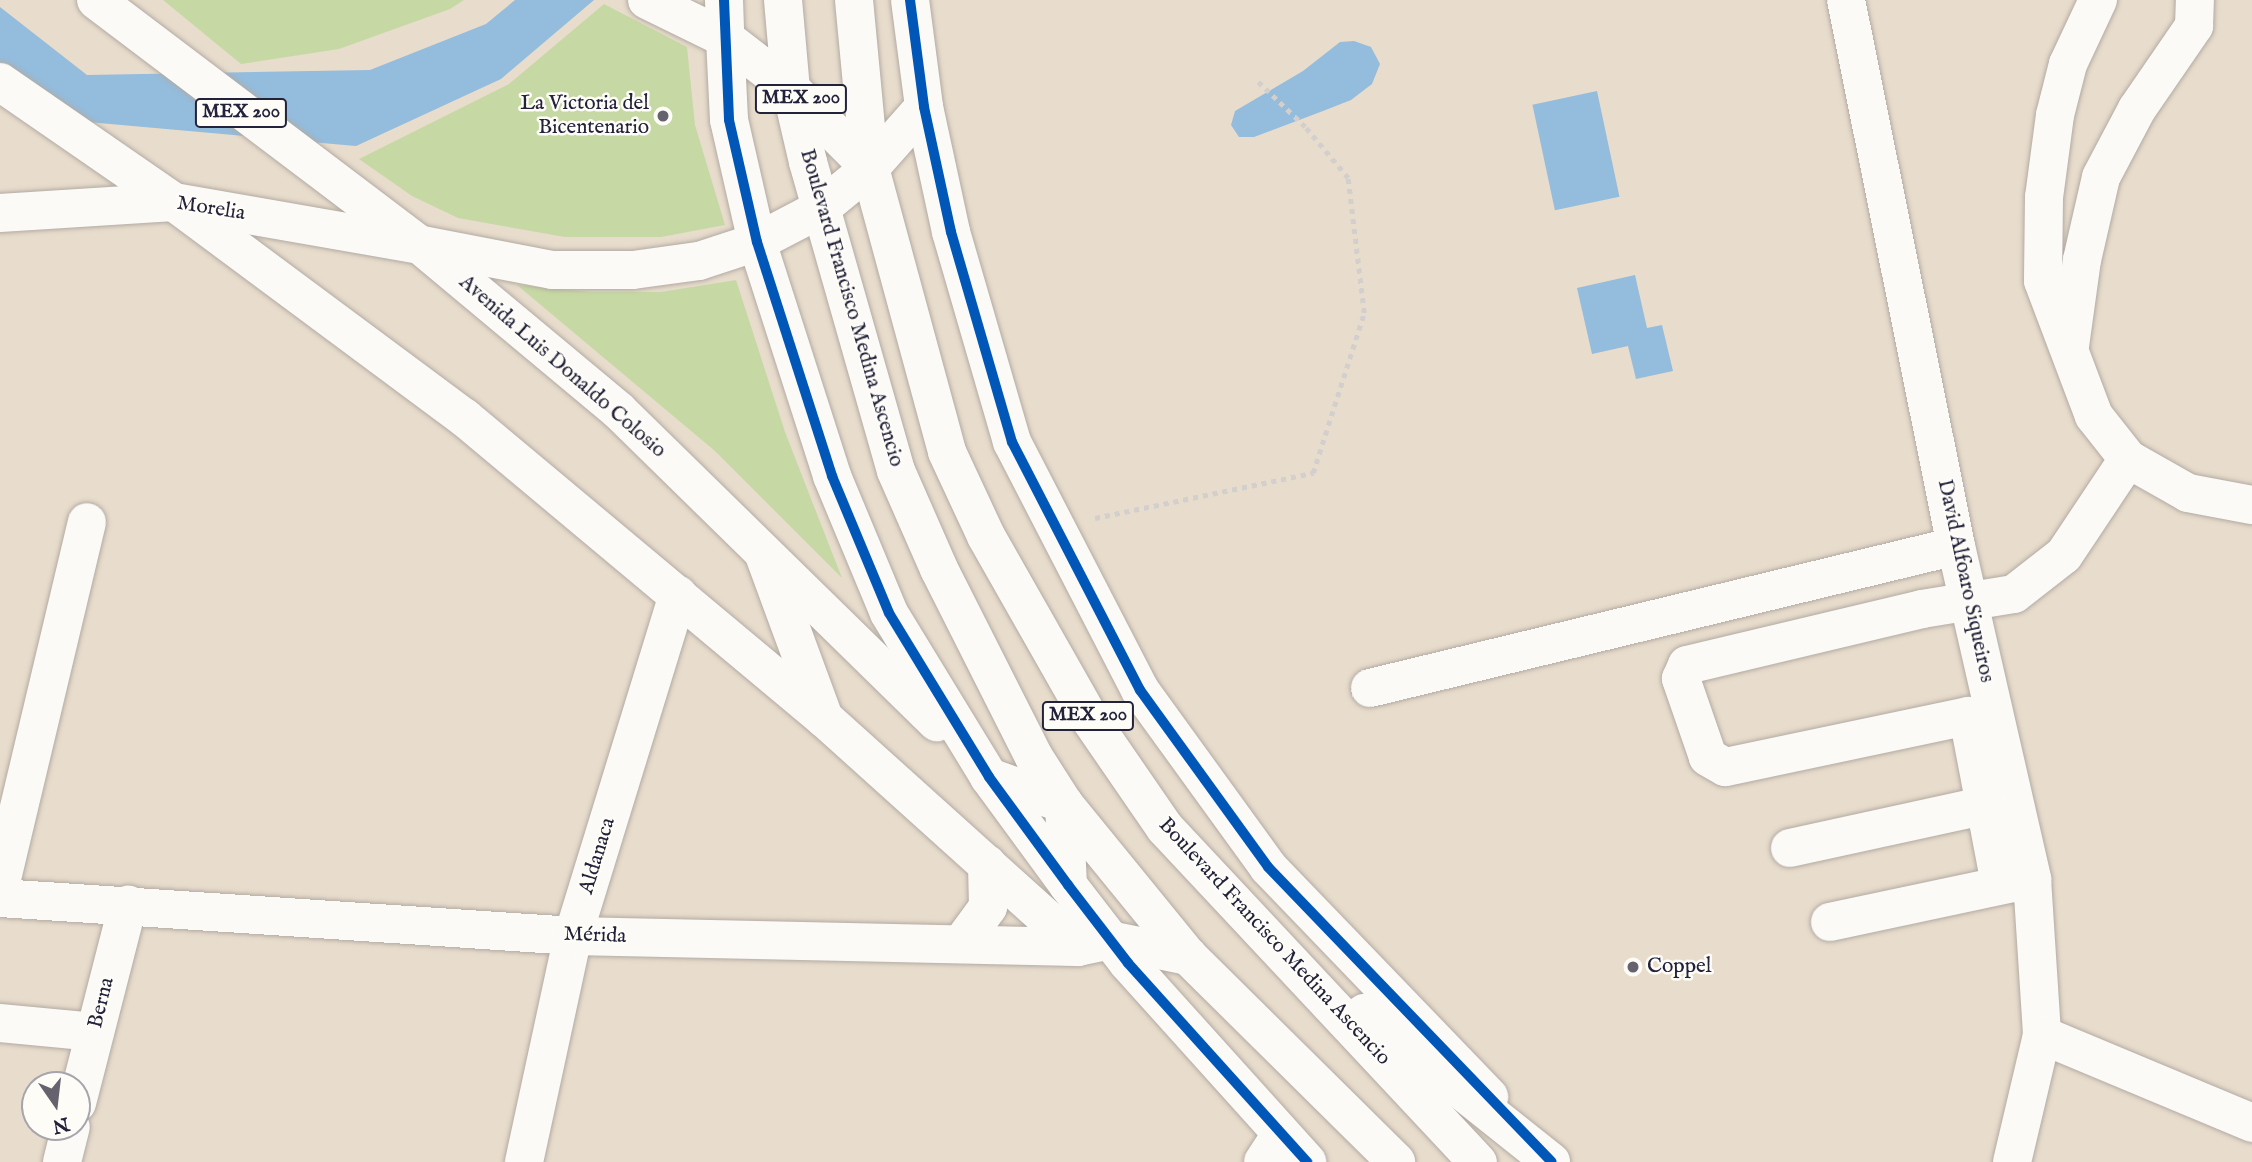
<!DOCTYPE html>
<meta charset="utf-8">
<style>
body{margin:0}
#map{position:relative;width:2252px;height:1162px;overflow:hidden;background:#e8dccc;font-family:"IM FELL English",serif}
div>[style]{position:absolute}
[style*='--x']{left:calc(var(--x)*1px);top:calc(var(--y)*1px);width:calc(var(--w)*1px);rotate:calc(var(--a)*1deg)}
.green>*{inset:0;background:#c6d9a4}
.water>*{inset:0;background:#94bcdc;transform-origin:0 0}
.path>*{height:4.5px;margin-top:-2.25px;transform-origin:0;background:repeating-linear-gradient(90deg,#d2cfcd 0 5px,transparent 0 10px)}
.roads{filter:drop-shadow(0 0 2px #b2aba3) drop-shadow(0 0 2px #b2aba3)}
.minor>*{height:38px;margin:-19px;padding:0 19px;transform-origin:19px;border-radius:19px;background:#fcfaf7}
.major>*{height:38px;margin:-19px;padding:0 19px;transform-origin:19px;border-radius:19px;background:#fcfaf7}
.highway>*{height:38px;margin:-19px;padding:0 19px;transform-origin:19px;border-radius:19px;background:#fcfaf7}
.cycleway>*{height:10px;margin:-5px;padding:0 5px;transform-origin:5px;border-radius:5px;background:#0057b8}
.dots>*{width:19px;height:19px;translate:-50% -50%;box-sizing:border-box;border:4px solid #fdfcf7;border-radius:50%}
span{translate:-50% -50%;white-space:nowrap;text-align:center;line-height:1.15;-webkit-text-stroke:5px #fdfcf7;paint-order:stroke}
.shield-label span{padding:2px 5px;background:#fdfcf7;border:2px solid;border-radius:5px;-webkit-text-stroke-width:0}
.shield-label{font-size:19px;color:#22223b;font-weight:700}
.poi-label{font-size:21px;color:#22223b}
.right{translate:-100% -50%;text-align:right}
.left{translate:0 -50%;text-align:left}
.street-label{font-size:21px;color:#22223b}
.north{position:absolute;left:21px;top:1071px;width:70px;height:70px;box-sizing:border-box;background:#fdfcf7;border:2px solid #a5a5ac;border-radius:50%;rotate:166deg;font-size:19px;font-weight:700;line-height:28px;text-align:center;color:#22223b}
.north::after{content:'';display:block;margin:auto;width:24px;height:32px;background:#67636e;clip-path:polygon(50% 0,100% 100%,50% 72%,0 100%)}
</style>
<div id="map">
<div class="green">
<i style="clip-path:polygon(163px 0,464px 0,450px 9px,339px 49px,241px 64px)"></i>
<i style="clip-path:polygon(604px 4px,687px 47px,695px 125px,725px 225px,661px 237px,565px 237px,458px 218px,412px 196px,359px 159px,509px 84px)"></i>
<i style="clip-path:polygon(736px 280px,785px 432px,842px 578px,715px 451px,517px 285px,591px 292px,661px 292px)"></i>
</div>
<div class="water">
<i style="clip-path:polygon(515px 0,594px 0,501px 79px,356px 146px,54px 119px,0 76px,0 7px,87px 75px,370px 70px,486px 24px)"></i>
<i style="clip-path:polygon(1354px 41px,1371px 47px,1380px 64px,1372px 84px,1351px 100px,1323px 111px,1254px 137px,1239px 137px,1231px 125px,1235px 111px,1303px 71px,1340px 42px)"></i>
<i style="left:1597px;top:91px;width:108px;height:66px;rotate:78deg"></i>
<i style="clip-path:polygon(1635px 275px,1647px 328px,1662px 325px,1673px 371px,1636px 379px,1628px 346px,1592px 354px,1577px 288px)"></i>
</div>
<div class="path">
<i style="--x:1095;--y:518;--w:223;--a:-11.7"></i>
<i style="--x:1313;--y:473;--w:168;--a:-72.3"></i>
<i style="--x:1364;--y:313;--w:136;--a:-96.8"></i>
<i style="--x:1348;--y:178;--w:67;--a:-130.1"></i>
<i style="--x:1305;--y:127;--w:68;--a:-136.2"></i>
</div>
<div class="roads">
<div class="minor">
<i style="--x:724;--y:0;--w:38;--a:88"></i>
<i style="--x:910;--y:0;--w:108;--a:82.5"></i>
<i style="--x:1846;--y:0;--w:557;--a:78.61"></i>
<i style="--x:1956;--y:546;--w:342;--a:77.1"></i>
<i style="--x:2032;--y:879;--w:156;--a:86.3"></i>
<i style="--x:2042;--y:1035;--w:130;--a:103.3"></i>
<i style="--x:2098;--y:0;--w:71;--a:115.1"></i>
<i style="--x:2068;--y:64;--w:53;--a:104.3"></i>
<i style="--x:2055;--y:115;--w:83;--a:97.6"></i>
<i style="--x:2044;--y:197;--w:84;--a:90.7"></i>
<i style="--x:2043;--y:281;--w:144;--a:69.3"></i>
<i style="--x:2094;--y:416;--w:55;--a:51.7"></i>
<i style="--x:0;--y:82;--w:211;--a:34.6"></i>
<i style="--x:174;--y:202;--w:362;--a:36.6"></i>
<i style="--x:465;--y:418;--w:468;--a:39.9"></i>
<i style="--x:824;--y:718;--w:342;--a:42"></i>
<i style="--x:0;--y:213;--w:174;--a:-3.6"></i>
<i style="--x:174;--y:202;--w:250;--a:9.9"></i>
<i style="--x:2070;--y:346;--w:87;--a:-82.1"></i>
<i style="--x:2082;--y:260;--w:85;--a:-77.1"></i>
<i style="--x:2101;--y:177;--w:77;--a:-62.1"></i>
<i style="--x:2137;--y:109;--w:101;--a:-55.5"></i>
<i style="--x:2194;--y:26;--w:26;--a:-88"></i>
<i style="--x:1370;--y:688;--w:603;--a:-13.62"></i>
<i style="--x:1790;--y:848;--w:202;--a:-12.3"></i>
<i style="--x:2000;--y:884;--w:171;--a:-100.8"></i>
<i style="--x:1968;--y:716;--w:248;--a:168.1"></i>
<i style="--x:1725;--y:767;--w:20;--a:-150"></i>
<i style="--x:1708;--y:757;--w:83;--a:-109.1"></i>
<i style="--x:1681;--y:679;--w:15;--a:-67"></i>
<i style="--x:1687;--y:665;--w:242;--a:-13.4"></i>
<i style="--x:1922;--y:609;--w:93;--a:-9.3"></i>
<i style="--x:2014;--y:594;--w:63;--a:-38"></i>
<i style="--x:2064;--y:555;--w:115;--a:-56.3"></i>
<i style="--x:2128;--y:459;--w:69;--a:29.5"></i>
<i style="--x:2188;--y:493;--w:65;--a:10.6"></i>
<i style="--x:0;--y:887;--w:375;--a:-76.6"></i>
<i style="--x:0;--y:898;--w:574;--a:3.79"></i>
<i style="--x:573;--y:936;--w:505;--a:1.25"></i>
<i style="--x:1078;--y:947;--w:33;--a:-12"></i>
<i style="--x:1110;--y:940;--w:80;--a:11.6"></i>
<i style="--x:1830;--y:922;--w:201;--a:-12"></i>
<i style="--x:961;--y:944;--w:46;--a:-53.9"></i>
<i style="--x:988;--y:907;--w:43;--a:-91.3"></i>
<i style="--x:0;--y:1023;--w:95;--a:5.4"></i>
<i style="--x:2042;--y:1035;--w:228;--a:22.7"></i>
<i style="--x:77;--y:1103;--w:205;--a:-75.6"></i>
<i style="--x:62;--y:1162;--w:36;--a:-76"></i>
<i style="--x:524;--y:1162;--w:231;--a:-77.8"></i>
<i style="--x:573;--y:936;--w:357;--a:-72.9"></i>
<i style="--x:1263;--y:1162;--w:31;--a:-57"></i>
</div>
<div class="major">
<i style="--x:96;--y:0;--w:406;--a:37.1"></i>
<i style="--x:420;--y:245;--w:259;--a:39.8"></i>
<i style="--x:619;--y:411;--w:445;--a:44.4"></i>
<i style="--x:647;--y:0;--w:87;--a:26"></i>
<i style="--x:725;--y:38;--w:83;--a:37.7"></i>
<i style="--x:791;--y:89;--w:112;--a:45"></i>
<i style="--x:725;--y:38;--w:82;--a:87.2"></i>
<i style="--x:729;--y:120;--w:125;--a:77.1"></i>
<i style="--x:757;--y:242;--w:246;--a:72.2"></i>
<i style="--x:832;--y:476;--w:148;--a:67.4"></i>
<i style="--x:889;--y:613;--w:192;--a:58.6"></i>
<i style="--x:989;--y:777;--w:134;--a:53.8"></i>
<i style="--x:1068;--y:885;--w:98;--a:52.4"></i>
<i style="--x:1128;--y:963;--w:268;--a:48"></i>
<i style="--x:924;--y:107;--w:128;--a:77.8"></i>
<i style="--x:951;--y:232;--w:219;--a:73.8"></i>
<i style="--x:1012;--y:442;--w:279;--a:62.7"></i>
<i style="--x:1140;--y:690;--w:218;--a:54.1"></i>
<i style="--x:1268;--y:867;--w:319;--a:46.1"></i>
<i style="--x:422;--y:245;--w:132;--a:10.9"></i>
<i style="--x:552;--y:270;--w:81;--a:0"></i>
<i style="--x:633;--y:270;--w:67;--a:-7.8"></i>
<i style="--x:699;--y:261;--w:61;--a:-18.1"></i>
<i style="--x:757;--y:242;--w:71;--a:-27.6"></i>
<i style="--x:820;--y:209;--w:65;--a:-39.4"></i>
<i style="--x:870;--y:168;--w:81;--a:-48.5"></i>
<i style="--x:764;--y:555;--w:174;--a:69.8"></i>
</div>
<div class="highway">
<i style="--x:783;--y:0;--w:89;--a:84.9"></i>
<i style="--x:791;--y:89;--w:75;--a:76.9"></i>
<i style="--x:808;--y:162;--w:321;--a:74.1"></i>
<i style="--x:896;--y:471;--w:107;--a:66.3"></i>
<i style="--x:939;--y:569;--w:211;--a:63.2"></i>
<i style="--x:1034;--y:757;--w:56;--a:57.4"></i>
<i style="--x:1064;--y:804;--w:196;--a:50.8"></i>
<i style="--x:1188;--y:956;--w:293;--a:44.7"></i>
<i style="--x:854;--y:0;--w:169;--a:84.6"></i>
<i style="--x:870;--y:168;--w:294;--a:74.8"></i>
<i style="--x:947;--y:452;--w:93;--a:65.1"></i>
<i style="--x:986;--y:536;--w:210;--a:60.4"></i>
<i style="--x:1090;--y:719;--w:132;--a:55.5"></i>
<i style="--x:1165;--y:828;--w:458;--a:46.9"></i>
<i style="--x:989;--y:777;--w:80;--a:19.8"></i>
<i style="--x:1064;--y:804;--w:81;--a:87.2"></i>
<i style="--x:1364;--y:1013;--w:239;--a:38.5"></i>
</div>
</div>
<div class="cycleway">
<i style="--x:724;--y:0;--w:120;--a:87.6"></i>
<i style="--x:729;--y:120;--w:125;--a:77.1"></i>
<i style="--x:757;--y:242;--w:246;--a:72.2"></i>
<i style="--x:832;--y:476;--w:148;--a:67.4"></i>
<i style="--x:889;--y:613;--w:192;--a:58.6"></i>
<i style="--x:989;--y:777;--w:134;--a:53.8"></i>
<i style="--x:1068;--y:885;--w:98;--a:52.4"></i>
<i style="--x:1128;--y:963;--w:268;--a:48"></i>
<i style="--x:910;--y:0;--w:108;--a:82.5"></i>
<i style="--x:924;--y:107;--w:128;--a:77.8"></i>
<i style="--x:951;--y:232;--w:219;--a:73.8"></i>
<i style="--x:1012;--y:442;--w:279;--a:62.7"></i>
<i style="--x:1140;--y:690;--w:218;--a:54.1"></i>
<i style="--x:1268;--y:867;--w:409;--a:46.1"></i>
</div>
<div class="dots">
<i style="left:663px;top:116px;background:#67636e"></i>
<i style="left:1633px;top:967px;background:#67636e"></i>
</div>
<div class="shield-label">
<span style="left:801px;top:99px">MEX 200</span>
<span style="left:241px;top:113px">MEX 200</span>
<span style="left:1088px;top:716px">MEX 200</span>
</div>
<div class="poi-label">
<span class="right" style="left:649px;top:116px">La Victoria del<br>Bicentenario</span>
<span class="left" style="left:1647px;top:967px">Coppel</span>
</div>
<div class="street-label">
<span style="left:211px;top:209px;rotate:9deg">Morelia</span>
<span style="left:851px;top:308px;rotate:74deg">Boulevard Francisco Medina Ascencio</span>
<span style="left:562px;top:367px;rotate:41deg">Avenida Luis Donaldo Colosio</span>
<span style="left:1965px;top:581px;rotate:78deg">David Alfoaro Siqueiros</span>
<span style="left:598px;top:856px;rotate:-73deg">Aldanaca</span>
<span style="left:595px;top:936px;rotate:2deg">Mérida</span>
<span style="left:1274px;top:942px;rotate:47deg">Boulevard Francisco Medina Ascencio</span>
<span style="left:102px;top:1003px;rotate:-76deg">Berna</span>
</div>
<div class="north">N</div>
</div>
